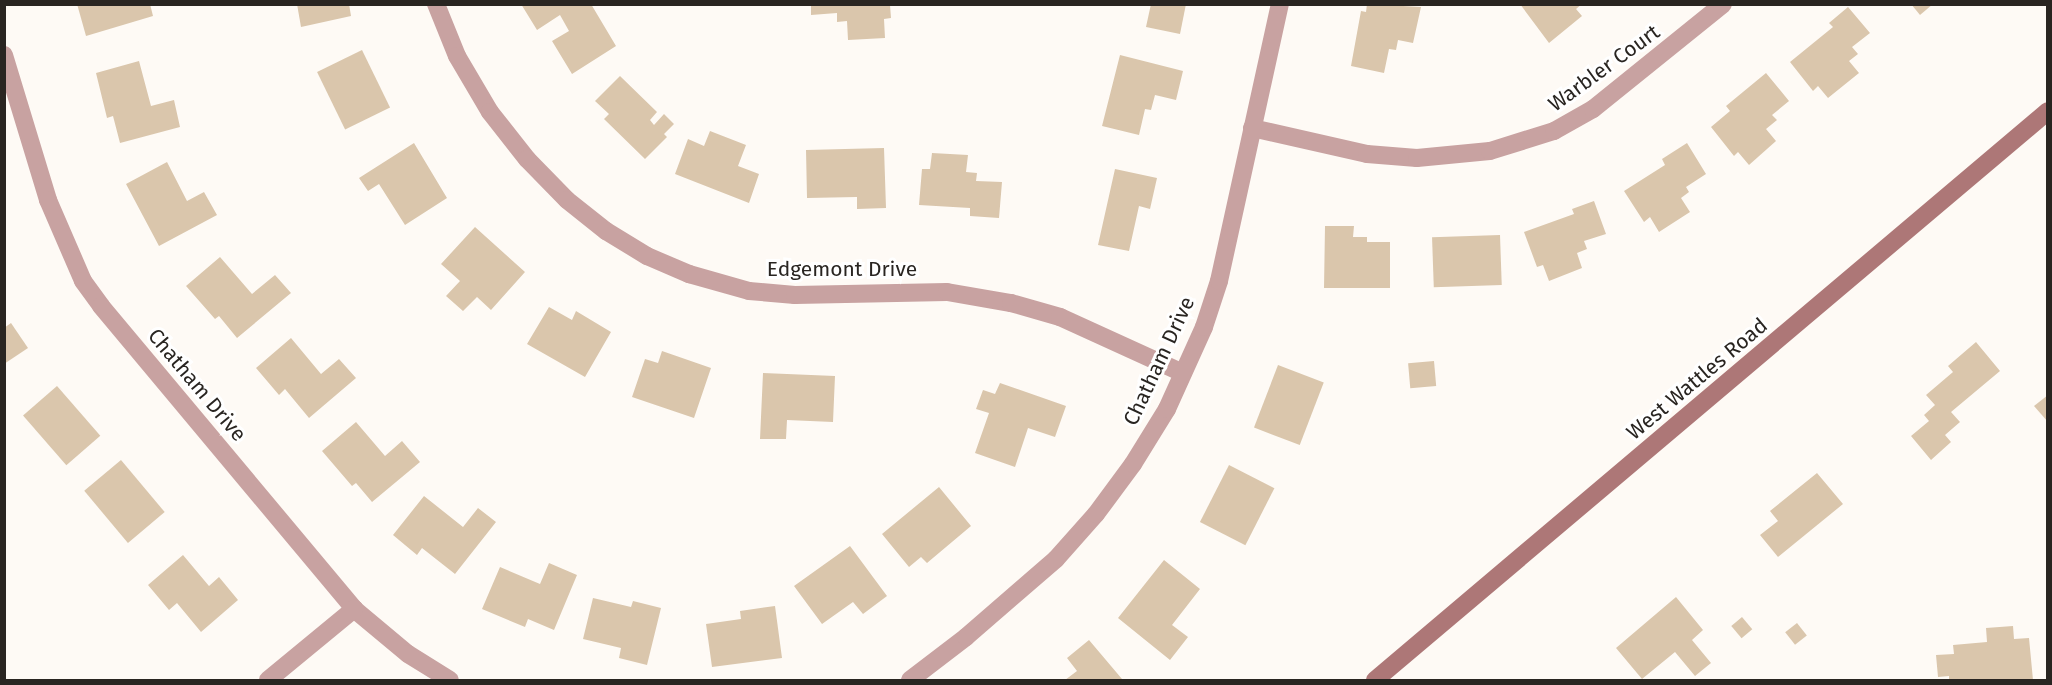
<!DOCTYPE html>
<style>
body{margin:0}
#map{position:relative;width:2052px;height:685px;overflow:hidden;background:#fefaf5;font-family:"Fira Sans",sans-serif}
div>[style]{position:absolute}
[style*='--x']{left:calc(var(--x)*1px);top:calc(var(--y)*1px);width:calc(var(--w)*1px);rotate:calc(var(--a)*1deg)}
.building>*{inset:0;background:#dac6ac;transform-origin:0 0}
.street>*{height:18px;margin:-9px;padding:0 9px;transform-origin:9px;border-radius:9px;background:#c8a2a1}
.secondary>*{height:18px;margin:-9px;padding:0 9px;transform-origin:9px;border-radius:9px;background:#ad7777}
span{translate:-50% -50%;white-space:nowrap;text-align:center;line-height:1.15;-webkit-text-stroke:6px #fff;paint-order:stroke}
.street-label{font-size:21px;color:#292521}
.frame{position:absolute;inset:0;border:6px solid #292521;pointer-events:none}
</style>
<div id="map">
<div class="building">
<i style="clip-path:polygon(77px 4px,150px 4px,153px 16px,86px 36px)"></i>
<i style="clip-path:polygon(297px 4px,349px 4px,351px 16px,301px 27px)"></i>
<i style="clip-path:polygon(521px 4px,591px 4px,616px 46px,572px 74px,552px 41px,569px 31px,560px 15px,537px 30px)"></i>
<i style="clip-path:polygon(1151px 4px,1186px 4px,1180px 34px,1146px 27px)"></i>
<i style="clip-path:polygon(1367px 4px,1421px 7px,1413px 43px,1398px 40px,1396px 50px,1389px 49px,1384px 73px,1351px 66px,1361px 11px,1366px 12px)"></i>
<i style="clip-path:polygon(1520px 4px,1582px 4px,1576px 9px,1582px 16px,1549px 43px)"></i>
<i style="clip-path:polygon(1911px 4px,1933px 4px,1920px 15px)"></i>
<i style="clip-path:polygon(811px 5px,890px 5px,891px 18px,884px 19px,885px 38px,848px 40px,847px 21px,837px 22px,837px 13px,811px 15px)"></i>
<i style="clip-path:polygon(1848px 7px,1870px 33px,1852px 47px,1858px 54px,1849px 61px,1859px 73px,1828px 98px,1818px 86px,1813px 91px,1790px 62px,1833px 27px,1829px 23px)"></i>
<i style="left:362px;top:50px;width:64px;height:50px;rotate:64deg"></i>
<i style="clip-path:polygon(1120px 55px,1183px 71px,1176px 100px,1155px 95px,1151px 110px,1145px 109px,1139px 135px,1102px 126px)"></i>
<i style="clip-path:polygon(139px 61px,151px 106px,174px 100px,180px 127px,120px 143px,113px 116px,107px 118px,96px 73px)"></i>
<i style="clip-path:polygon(1766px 73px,1789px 101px,1772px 115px,1777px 120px,1766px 129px,1776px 141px,1749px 165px,1738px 152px,1734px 156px,1711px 127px,1730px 111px,1726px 106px)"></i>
<i style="clip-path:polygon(620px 76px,657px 112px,650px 120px,654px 125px,664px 114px,674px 124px,664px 134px,667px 137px,645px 159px,604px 119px,609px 114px,595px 101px)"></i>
<i style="clip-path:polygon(710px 131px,746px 145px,738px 166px,759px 174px,749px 203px,675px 174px,688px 139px,704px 146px)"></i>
<i style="clip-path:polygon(414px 143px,447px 198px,405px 225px,379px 184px,368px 191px,359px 178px)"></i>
<i style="clip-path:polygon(1687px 143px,1706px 174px,1686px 187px,1689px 192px,1681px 198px,1690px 212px,1659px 232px,1650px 217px,1644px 222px,1624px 191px,1665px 165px,1662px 159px)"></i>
<i style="clip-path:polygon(884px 148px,886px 208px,857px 209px,857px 197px,807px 198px,806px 150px)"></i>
<i style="clip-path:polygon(932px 153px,968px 155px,966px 172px,977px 173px,976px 181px,1002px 182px,999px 218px,970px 216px,970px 208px,919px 205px,922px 169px,930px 169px)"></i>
<i style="clip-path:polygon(167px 162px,187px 201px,204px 192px,217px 215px,159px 246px,126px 184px)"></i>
<i style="clip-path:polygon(1115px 169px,1157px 178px,1150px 209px,1139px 206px,1129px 251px,1098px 245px)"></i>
<i style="clip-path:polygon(1594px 201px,1606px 234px,1584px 241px,1587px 249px,1577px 253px,1582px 268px,1549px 281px,1543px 265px,1537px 267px,1524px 232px,1574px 214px,1572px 209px)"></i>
<i style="clip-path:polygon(1325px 226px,1354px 226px,1353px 237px,1367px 237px,1367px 242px,1390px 242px,1390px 288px,1324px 288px)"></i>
<i style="clip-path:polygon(475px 227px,525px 272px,491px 310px,477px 297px,463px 311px,446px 296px,460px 281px,441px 264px)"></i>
<i style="left:1500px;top:235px;width:50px;height:68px;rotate:88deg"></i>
<i style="clip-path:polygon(220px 257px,252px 294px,275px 275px,291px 293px,237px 338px,219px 316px,215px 319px,186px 286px)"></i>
<i style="clip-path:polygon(549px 307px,572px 320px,576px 311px,611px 332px,585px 377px,527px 344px)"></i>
<i style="clip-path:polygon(11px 323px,28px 348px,4px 364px,4px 328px)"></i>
<i style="clip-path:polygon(291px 338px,321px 374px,339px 359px,356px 378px,309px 418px,285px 389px,279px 395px,256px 368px)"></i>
<i style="clip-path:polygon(1976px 342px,2000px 371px,1951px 412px,1960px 422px,1945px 435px,1951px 442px,1931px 460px,1911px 436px,1929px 421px,1924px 415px,1935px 405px,1926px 395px,1953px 372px,1948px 366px)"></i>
<i style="clip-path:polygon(662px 351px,711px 368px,694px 418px,632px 397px,645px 359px,658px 363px)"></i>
<i style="left:1434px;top:361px;width:25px;height:26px;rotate:85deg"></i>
<i style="left:1278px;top:365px;width:49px;height:67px;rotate:21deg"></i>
<i style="clip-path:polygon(763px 373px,835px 376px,833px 422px,787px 420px,786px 439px,760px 439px)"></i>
<i style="clip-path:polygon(1000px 383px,1066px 406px,1055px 437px,1028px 428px,1015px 467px,975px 453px,989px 413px,976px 409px,983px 390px,995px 394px)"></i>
<i style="left:57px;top:386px;width:66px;height:45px;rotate:49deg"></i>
<i style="clip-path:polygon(2048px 395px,2048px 422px,2034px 406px)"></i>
<i style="clip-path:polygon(356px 422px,385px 456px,402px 441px,420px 462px,372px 502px,356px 483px,352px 486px,322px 451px)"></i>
<i style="left:121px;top:460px;width:68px;height:48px;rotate:50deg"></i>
<i style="left:1229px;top:465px;width:51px;height:64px;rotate:27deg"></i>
<i style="clip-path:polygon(1817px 473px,1843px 504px,1778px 557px,1760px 535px,1778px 521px,1770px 511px)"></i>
<i style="clip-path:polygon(939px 487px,971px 526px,927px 563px,921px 557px,909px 567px,882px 534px)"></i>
<i style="clip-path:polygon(424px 496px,463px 527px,478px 508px,496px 522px,455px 574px,422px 548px,417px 555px,393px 535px)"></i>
<i style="clip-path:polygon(850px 546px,887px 596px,863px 614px,853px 602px,822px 624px,794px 586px)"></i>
<i style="clip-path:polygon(183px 555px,209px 586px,219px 577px,238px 600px,201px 632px,177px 603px,169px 610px,148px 585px)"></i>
<i style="clip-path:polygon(1164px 560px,1200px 589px,1172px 625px,1188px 637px,1170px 660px,1118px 618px)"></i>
<i style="clip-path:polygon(549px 563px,577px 575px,554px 630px,528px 619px,525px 627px,482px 609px,500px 567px,540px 584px)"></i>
<i style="clip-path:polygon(1676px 597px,1703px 630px,1692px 640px,1711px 663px,1695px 676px,1675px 652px,1642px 679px,1616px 648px)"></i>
<i style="clip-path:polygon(593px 598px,631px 607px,633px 601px,661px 608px,647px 665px,619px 658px,621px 648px,583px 639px)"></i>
<i style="clip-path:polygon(775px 606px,782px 658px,712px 667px,706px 624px,741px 619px,740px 611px)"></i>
<i style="left:1742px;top:617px;width:16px;height:14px;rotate:50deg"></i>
<i style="left:1797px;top:623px;width:16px;height:15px;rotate:52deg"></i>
<i style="clip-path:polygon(2013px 626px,2014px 639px,2029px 638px,2033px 680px,1949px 680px,1949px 676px,1938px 677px,1936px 655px,1954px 654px,1953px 645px,1987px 642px,1986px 628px)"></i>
<i style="clip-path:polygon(1089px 640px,1122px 679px,1120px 680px,1065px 680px,1077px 671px,1067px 658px)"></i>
</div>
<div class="street">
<i style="--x:436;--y:4;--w:56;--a:68"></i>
<i style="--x:457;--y:56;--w:65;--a:59.5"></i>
<i style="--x:490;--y:112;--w:60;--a:51.8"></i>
<i style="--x:527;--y:159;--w:57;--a:45.7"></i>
<i style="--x:567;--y:200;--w:50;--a:38.5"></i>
<i style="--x:606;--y:231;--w:48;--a:31.4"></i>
<i style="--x:647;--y:256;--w:46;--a:23.2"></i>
<i style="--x:689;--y:274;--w:62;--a:15.8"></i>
<i style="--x:749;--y:291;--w:46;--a:5"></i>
<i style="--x:795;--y:295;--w:152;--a:-1.1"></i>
<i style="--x:947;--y:292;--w:65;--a:9.8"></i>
<i style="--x:1011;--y:303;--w:51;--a:15.9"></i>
<i style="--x:1060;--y:317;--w:135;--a:24.5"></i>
<i style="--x:4;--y:55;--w:152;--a:73.1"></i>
<i style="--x:48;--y:200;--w:88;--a:66.6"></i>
<i style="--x:83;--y:281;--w:31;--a:54"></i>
<i style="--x:101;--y:306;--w:395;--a:50.1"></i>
<i style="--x:354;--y:609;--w:70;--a:39.8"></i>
<i style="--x:408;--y:654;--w:49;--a:31.8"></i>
<i style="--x:1252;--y:128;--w:118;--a:12.7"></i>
<i style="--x:1367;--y:154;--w:50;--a:4.6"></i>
<i style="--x:1417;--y:158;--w:73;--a:-5.5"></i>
<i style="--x:1490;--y:151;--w:67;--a:-17.4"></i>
<i style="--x:1554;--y:131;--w:45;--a:-29.4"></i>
<i style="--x:1593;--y:109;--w:167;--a:-38.9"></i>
<i style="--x:268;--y:680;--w:112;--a:-39.5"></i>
<i style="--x:910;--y:680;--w:71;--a:-37.5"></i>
<i style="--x:966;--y:637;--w:119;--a:-40.9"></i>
<i style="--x:1056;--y:559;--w:60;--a:-48.4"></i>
<i style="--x:1096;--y:514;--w:62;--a:-53.5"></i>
<i style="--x:1133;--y:464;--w:65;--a:-58.3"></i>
<i style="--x:1167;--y:409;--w:90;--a:-65.7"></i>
<i style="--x:1204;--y:327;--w:48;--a:-71.9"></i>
<i style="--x:1219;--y:281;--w:284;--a:-77.6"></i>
</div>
<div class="secondary">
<i style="--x:1375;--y:680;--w:881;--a:-40.21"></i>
</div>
<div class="street-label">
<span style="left:1604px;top:68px;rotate:-36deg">Warbler Court</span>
<span style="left:842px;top:269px">Edgemont Drive</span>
<span style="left:1159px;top:361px;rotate:-65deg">Chatham Drive</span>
<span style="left:1697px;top:379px;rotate:-40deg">West Wattles Road</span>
<span style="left:197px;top:385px;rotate:50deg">Chatham Drive</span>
</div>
<div class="frame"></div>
</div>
